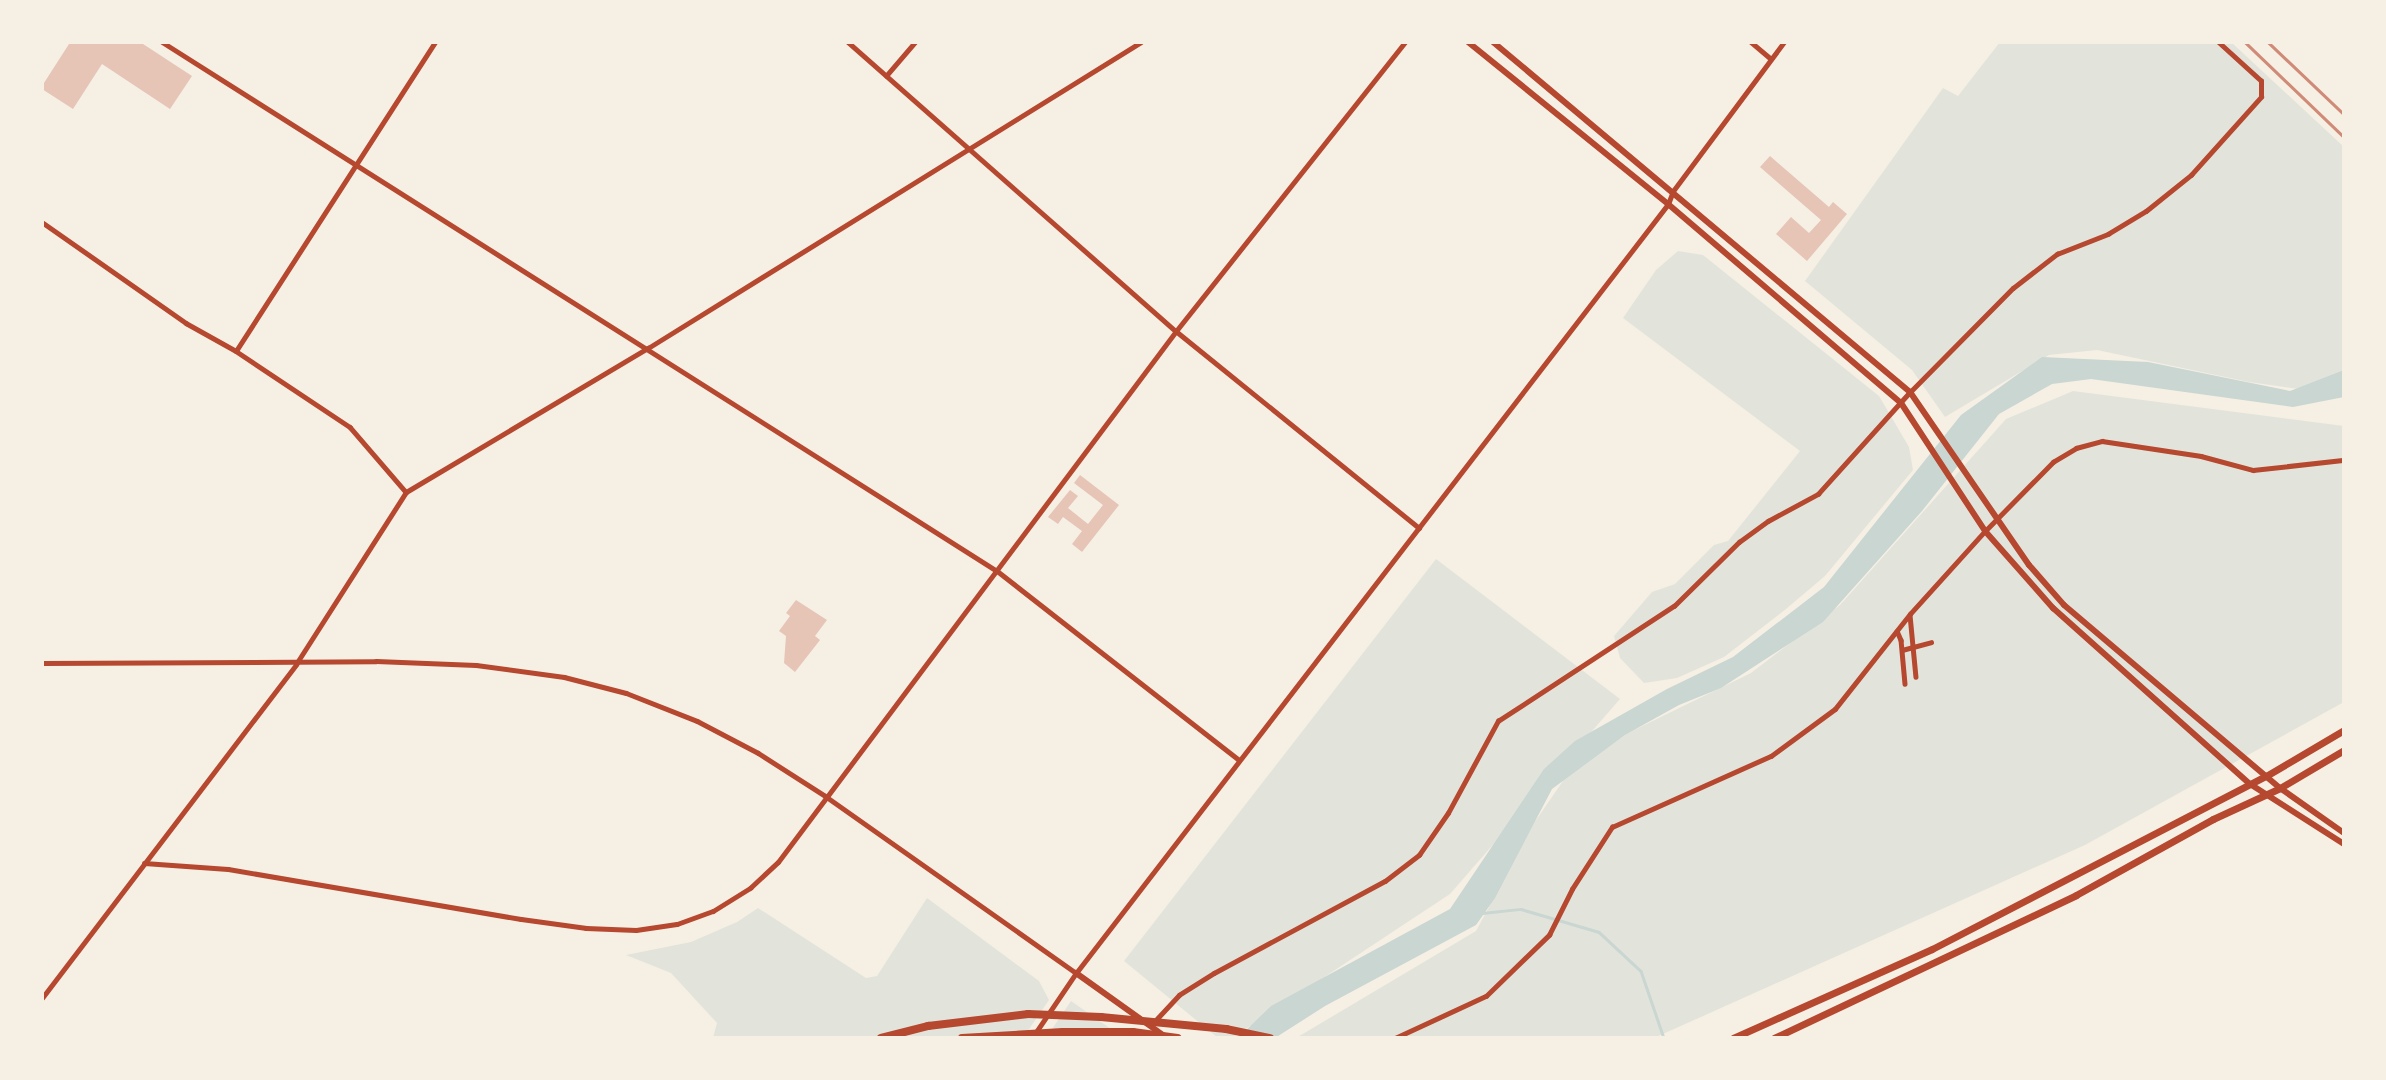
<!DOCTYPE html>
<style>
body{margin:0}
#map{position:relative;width:2386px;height:1080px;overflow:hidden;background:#f6efe4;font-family:Spectral,serif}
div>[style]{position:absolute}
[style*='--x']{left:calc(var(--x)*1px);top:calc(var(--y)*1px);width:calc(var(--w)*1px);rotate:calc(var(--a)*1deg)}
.green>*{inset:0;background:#e2e4dc}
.water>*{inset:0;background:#c9d6d2}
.stream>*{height:2.5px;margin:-1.25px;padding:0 1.25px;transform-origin:1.25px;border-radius:1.25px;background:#c9d6d2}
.building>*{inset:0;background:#e6c5b7}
.minor>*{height:4.5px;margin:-2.25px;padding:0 2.25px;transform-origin:2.25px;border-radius:2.25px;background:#b5482f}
.tertiary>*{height:5px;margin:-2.5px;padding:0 2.5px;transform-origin:2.5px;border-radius:2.5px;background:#b5482f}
.secondary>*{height:6px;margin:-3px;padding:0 3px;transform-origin:3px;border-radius:3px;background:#b5482f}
.primary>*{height:7px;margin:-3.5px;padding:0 3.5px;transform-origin:3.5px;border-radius:3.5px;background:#b5482f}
.trunk>*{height:8px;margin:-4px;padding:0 4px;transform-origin:4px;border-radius:4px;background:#b5482f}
.rail>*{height:2.5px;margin:-1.25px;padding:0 1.25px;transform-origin:1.25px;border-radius:1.25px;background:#cf8b77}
span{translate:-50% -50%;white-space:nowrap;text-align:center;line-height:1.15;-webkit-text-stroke:5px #f6efe4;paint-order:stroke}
.frame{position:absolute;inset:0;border:44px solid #f6efe4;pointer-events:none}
</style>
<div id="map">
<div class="green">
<i style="clip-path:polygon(2000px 42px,2231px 42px,2344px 147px,2344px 373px,2299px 389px,2249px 382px,2097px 350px,2049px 355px,1945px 417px,1912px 370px,1805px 281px,1943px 88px,1958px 96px)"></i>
<i style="clip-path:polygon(1678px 251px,1703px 255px,1879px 396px,1909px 447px,1913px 470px,1825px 576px,1786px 609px,1724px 657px,1677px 678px,1644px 683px,1620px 658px,1614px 636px,1652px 592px,1675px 584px,1714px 545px,1728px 541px,1800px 451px,1623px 318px,1656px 270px)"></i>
<i style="clip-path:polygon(2073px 391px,2344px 426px,2344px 702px,2085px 845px,1654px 1038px,1296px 1038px,1476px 931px,1534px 823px,1565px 778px,1628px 733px,1751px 673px,1840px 605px,2006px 419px)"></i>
<i style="clip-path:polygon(1436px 559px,1620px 699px,1450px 894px,1232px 1038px,1218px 1038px,1124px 961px)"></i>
<i style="clip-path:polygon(927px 898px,1039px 981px,1049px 1000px,1023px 1038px,713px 1038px,717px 1023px,671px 973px,626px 955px,691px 942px,737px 922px,758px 908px,866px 978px,877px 976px)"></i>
<i style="clip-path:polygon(1071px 1001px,1124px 1038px,1046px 1038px)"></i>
</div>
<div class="water">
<i style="clip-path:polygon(2042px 357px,2148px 362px,2290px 391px,2344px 370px,2344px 397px,2293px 407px,2091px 379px,2052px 384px,1999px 414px,1922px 511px,1823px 622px,1721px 688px,1679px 705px,1625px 735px,1552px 789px,1495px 898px,1476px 925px,1325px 1006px,1275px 1038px,1238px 1038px,1271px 1006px,1450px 909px,1544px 769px,1575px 741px,1667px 689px,1733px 657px,1824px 587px,1961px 415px)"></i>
</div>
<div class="stream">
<i style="--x:1482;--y:913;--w:39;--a:-6"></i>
<i style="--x:1521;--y:909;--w:81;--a:16.4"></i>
<i style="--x:1599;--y:932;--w:57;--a:42.9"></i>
<i style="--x:1641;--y:971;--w:71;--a:71.1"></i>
</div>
<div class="building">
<i style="clip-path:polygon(77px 42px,140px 42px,192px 76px,170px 109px,102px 64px,73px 109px,42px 89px,42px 86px,69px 44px)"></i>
<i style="clip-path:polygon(1770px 156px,1829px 207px,1833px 202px,1847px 214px,1807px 261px,1776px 234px,1791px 217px,1809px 233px,1821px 220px,1760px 167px)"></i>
<i style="clip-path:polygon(1080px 475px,1119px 505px,1082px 552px,1072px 544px,1082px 531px,1063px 517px,1058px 524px,1048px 517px,1070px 490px,1078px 496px,1068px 508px,1088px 524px,1103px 505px,1074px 483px)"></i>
<i style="clip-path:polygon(796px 600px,827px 620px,815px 636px,820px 640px,795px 672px,784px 663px,786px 636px,779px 631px,790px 616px,786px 613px)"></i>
</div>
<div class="minor">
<i style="--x:848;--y:42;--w:437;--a:41.4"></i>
<i style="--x:1176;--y:331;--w:313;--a:39"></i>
<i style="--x:1751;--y:42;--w:26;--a:40"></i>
<i style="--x:886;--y:76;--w:45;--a:-49.5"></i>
<i style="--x:1673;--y:191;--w:186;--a:-53.3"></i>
<i style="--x:42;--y:222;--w:176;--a:35"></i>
<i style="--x:186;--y:323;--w:57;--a:29.2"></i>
<i style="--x:236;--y:351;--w:137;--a:33.7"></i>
<i style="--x:350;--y:427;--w:86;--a:49.3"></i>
<i style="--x:236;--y:351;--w:368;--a:-57.2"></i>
<i style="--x:1910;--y:615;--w:62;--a:84.5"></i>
<i style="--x:1897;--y:631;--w:10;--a:66"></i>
<i style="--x:1901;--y:640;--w:44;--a:84.8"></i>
<i style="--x:1902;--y:650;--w:30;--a:-15"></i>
<i style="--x:1153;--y:1023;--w:38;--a:-47"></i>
<i style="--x:1179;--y:995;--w:41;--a:-32.2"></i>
<i style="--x:1214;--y:973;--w:194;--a:-28.3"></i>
<i style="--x:1385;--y:881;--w:43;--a:-37.4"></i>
<i style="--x:1419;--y:855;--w:51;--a:-55.4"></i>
<i style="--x:1448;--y:813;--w:105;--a:-61.5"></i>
<i style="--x:1498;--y:721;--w:210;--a:-33.2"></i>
<i style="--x:1674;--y:606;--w:91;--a:-44.6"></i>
<i style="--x:1739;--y:542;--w:36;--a:-36"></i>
<i style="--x:1768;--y:521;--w:57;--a:-28.4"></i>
<i style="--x:1818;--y:494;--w:137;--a:-48"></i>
<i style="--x:1910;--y:392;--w:146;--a:-45.3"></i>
<i style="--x:2013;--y:288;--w:56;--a:-37.7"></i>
<i style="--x:2057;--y:254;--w:55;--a:-21.4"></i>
<i style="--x:2108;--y:234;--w:44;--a:-31.2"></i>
<i style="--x:2146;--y:211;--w:58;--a:-38.7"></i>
<i style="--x:2191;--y:175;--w:105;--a:-48.1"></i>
<i style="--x:2261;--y:97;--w:16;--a:-90"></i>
<i style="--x:2261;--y:81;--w:58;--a:-137.8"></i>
<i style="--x:1032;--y:1038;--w:78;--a:-55.9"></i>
<i style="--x:1395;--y:1038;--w:100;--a:-24.8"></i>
<i style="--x:1486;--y:996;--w:88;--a:-44.1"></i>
<i style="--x:1549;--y:935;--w:51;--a:-63.4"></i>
<i style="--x:1572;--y:889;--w:74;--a:-57.2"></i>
<i style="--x:1612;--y:827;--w:174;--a:-24.1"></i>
<i style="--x:1771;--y:756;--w:79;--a:-36.3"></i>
<i style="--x:1835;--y:709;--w:121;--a:-51.7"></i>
<i style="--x:1910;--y:614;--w:112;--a:-47.9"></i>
<i style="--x:1985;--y:531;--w:97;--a:-45.4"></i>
<i style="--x:2053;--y:462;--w:27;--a:-31"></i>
<i style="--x:2076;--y:448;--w:27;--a:-15"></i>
<i style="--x:2102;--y:441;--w:100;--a:8.6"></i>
<i style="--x:2201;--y:456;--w:54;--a:15.1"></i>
<i style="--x:2253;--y:470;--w:92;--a:-6.3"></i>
</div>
<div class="tertiary">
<i style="--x:162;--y:42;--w:988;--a:32.36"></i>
<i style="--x:997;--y:571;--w:307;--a:38"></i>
<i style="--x:42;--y:663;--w:334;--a:-0.3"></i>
<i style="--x:376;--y:661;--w:100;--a:2.3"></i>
<i style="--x:476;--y:665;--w:89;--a:7.8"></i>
<i style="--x:564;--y:677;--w:64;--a:14.5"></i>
<i style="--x:626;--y:693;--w:76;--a:21.5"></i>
<i style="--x:697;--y:721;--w:69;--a:27.7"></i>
<i style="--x:758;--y:753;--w:80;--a:32.7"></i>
<i style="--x:825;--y:796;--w:307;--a:35.2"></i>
<i style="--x:1076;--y:973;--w:970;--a:-52.41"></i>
<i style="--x:1668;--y:204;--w:14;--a:-69"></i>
<i style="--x:144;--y:863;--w:84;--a:4.1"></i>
<i style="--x:228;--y:869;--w:297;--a:9.7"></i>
<i style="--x:521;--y:919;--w:66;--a:7.9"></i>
<i style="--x:586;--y:928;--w:50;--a:2.3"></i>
<i style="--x:636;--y:930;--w:41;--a:-8.3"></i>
<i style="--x:677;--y:924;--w:38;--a:-20"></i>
<i style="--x:713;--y:911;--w:44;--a:-31.9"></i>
<i style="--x:750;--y:888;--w:38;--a:-43"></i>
<i style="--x:778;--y:862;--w:664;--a:-53.15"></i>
<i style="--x:1176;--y:331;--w:369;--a:-51.6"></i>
<i style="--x:42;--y:998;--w:420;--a:-52.7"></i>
<i style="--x:296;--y:664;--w:204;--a:-57.4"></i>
<i style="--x:406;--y:492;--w:282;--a:-30.8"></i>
<i style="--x:648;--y:348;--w:580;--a:-31.83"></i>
</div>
<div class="secondary">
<i style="--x:1468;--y:42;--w:257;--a:39"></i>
<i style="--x:1668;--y:204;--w:306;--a:40.5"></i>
<i style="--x:1901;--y:403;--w:153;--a:56.7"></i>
<i style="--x:1985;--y:531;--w:103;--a:48.6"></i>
<i style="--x:2053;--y:608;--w:264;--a:41.8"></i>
<i style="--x:2250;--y:784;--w:112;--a:32.6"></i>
<i style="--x:1493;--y:42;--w:544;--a:40.01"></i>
<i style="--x:1910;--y:392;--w:210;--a:55.5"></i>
<i style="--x:2029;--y:565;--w:53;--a:48.8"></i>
<i style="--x:2064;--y:605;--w:283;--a:40.3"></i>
<i style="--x:2280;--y:788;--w:78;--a:35.1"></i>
<i style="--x:1076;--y:973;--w:107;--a:35.5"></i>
</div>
<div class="primary">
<i style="--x:1733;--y:1038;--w:218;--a:-24.1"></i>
<i style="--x:1932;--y:949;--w:376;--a:-27.4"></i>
<i style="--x:2266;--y:776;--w:91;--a:-30.5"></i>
<i style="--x:1774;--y:1038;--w:334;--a:-25.3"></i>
<i style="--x:2076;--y:895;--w:157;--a:-29"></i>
<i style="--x:2213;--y:819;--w:74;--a:-24.8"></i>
<i style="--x:2280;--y:788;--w:74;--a:-30.7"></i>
</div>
<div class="trunk">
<i style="--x:881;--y:1038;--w:49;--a:-14.3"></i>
<i style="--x:928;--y:1026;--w:101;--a:-6.8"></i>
<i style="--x:1028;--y:1014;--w:73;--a:2.4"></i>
<i style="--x:1101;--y:1017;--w:126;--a:5.5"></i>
<i style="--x:1226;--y:1029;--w:45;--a:11.6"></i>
<i style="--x:962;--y:1038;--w:101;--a:-3.4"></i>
<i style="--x:1063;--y:1032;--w:70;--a:0"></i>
<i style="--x:1133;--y:1032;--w:45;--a:7.6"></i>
</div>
<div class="rail">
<i style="--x:2245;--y:42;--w:137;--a:43.8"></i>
<i style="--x:2268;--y:42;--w:105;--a:43.5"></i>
</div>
<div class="frame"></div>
</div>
